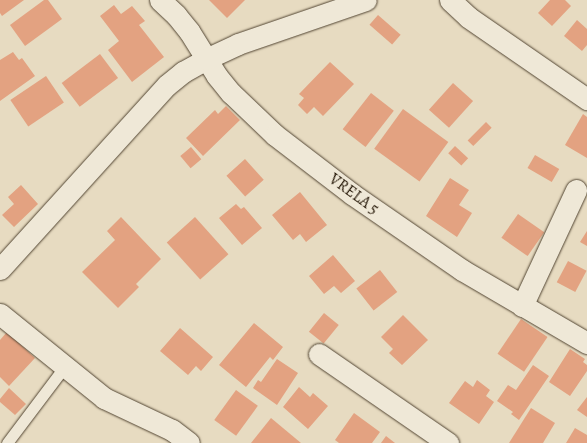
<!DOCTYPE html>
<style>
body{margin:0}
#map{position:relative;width:587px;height:443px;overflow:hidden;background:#e7dbc1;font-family:Alegreya,serif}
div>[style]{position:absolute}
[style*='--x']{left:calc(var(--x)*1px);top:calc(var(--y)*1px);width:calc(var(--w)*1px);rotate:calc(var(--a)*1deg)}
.building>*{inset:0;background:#e3a281;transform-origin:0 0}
.roads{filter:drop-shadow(0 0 1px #524532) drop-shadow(0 0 1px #524532)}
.lane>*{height:11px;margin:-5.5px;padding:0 5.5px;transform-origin:5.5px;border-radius:5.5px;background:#efe8d7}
.street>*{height:21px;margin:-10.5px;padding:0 10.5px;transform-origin:10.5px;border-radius:10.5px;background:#efe8d7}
span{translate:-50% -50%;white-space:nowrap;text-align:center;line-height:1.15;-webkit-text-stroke:4px #efe8d7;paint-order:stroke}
.street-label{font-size:16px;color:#211303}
</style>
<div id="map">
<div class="building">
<i style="clip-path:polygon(0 0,24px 0,2px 16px,0 13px)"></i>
<i style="clip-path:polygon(44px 0,48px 0,62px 19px,25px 46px,10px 25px)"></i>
<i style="clip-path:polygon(209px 0,245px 0,227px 18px)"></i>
<i style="clip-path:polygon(550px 0,565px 0,571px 6px,552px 26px,538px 13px)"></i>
<i style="clip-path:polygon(114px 5px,121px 14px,132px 6px,145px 21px,139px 25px,164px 57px,132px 82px,108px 50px,119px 41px,100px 16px)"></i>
<i style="left:378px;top:15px;width:30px;height:13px;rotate:41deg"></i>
<i style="clip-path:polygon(577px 20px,587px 29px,587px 45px,582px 51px,564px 36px)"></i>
<i style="clip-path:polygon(13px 52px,19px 60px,22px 58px,35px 76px,0 101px,0 60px)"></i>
<i style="left:100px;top:54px;width:30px;height:48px;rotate:53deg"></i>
<i style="clip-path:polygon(330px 62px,354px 84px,323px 116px,314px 107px,307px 114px,298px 105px,304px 98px,299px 94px)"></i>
<i style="left:46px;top:76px;width:32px;height:43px;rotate:56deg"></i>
<i style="left:453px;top:83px;width:27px;height:36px;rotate:42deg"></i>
<i style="left:371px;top:93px;width:29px;height:46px;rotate:38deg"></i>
<i style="clip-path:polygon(226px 106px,240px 120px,203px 156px,186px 138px,215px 110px,218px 114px)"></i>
<i style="left:403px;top:109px;width:56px;height:49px;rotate:36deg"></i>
<i style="clip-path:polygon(583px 114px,587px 117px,587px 158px,565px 145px)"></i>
<i style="left:486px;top:122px;width:8px;height:26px;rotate:45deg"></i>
<i style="left:455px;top:146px;width:18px;height:10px;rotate:43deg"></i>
<i style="left:191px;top:147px;width:16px;height:14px;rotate:50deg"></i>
<i style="left:535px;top:155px;width:28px;height:15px;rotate:30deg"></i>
<i style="left:245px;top:159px;width:28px;height:25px;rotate:48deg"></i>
<i style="clip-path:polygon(450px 178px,469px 190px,459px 205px,472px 213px,457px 237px,426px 216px)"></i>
<i style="clip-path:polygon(21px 185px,38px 204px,14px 227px,2px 215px,14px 204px,8px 197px)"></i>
<i style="clip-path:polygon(300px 192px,327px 225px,306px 242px,300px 234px,293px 240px,272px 215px)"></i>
<i style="clip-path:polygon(236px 204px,241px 209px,244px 207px,262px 228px,242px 245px,219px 218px)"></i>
<i style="left:518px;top:214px;width:32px;height:29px;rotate:35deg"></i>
<i style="clip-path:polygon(121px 217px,161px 259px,136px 284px,139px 287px,118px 308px,82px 272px,115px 240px,107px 231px)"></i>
<i style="left:195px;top:217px;width:50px;height:38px;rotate:48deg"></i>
<i style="clip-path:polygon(587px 231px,587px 246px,580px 242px)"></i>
<i style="clip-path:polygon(333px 255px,355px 281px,341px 293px,334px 286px,324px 294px,309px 276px)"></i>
<i style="left:568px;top:261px;width:21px;height:24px;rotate:28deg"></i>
<i style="left:380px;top:270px;width:28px;height:30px;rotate:52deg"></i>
<i style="left:324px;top:313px;width:19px;height:24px;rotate:39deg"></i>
<i style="clip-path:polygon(403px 315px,428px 340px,402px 365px,389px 353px,393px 349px,381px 337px)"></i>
<i style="left:521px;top:319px;width:32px;height:42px;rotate:34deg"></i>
<i style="clip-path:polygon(254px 323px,283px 347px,273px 360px,270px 357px,246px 387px,219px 365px)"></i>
<i style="clip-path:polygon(180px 328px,213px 357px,201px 371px,196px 366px,188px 375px,160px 351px)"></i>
<i style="clip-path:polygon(7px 332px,35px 358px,9px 386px,0 377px,0 340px)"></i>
<i style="clip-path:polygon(570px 349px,585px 359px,583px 362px,587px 365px,587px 371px,570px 396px,549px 382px)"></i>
<i style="clip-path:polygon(277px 359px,298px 373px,277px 405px,253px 388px,258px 380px,261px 382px)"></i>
<i style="clip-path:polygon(533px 365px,549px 376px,519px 420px,511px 414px,513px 412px,497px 401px,508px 385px,516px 390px)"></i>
<i style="clip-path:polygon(477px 380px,490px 390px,486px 396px,494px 402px,479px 424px,449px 403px,465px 381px,473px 387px)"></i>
<i style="clip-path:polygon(299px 387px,310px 397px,313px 393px,328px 406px,308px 429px,283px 407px)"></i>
<i style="clip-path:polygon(9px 388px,26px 404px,15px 415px,0 402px,0 399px)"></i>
<i style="left:236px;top:390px;width:27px;height:37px;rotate:36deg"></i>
<i style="clip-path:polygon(587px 397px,587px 417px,577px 410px)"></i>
<i style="clip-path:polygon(531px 408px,555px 423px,543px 443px,509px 443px)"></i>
<i style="clip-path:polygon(354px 413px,380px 432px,372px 443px,339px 443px,335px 440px)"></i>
<i style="clip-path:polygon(271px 418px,301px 443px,251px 443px)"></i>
<i style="clip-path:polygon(575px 428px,587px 435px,587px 443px,566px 443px)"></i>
<i style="clip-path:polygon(386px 436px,395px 443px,381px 443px)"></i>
</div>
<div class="roads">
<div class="lane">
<i style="--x:7;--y:443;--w:96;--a:-53"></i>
</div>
<div class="street">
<i style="--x:160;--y:0;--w:22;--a:43"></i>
<i style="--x:176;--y:15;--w:21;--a:51"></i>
<i style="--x:189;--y:31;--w:53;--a:58.1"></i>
<i style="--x:217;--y:76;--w:22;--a:51"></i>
<i style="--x:231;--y:93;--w:61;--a:43.7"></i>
<i style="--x:275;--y:135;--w:97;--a:37.5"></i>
<i style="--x:352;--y:194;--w:134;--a:34.6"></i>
<i style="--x:462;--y:270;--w:145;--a:30.3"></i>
<i style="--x:450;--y:0;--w:25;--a:43"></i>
<i style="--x:468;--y:17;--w:145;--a:34.6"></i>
<i style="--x:0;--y:269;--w:248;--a:-47.8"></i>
<i style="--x:167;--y:85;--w:21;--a:-39"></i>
<i style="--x:183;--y:72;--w:26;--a:-29"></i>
<i style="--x:206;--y:59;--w:35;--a:-25"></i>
<i style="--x:238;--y:44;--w:135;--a:-19"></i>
<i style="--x:522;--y:306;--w:128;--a:-65"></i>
<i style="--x:0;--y:314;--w:134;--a:38.9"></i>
<i style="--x:104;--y:398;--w:75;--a:25.2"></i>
<i style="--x:172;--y:430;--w:21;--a:37"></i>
<i style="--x:319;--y:354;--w:157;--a:34.6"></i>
</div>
</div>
<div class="street-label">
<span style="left:354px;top:194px;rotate:36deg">VRELA 5</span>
</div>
</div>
